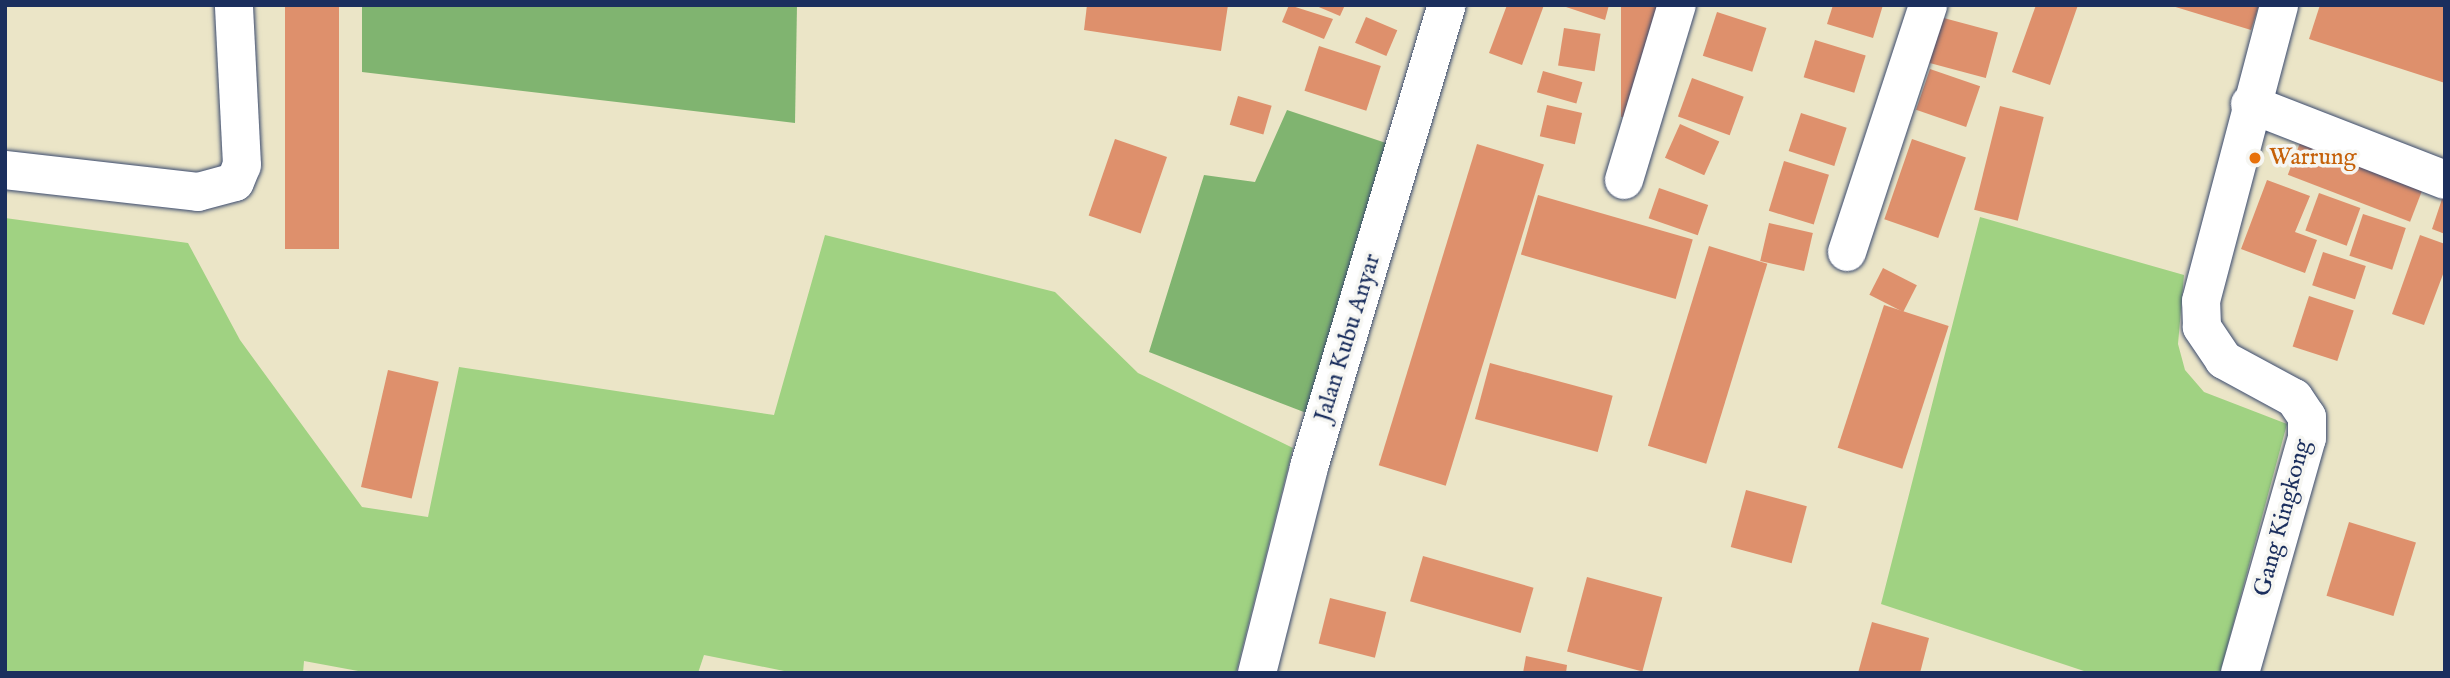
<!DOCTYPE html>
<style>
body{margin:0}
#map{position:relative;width:2450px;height:678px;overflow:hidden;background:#ebe5c7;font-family:"IM FELL English",serif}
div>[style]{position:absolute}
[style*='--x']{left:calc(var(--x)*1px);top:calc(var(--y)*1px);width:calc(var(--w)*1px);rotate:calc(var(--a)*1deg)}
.green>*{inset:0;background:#a0d282}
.forest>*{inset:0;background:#80b470}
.building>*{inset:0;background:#de906c;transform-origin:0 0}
.roads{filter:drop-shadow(0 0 2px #3a4a6e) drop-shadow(0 0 2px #3a4a6e)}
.minor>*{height:38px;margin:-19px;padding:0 19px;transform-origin:19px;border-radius:19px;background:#fff}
.tertiary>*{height:38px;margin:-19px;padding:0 19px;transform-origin:19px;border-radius:19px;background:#fff}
.dots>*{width:19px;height:19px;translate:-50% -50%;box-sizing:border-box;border:4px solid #f6f6f2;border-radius:50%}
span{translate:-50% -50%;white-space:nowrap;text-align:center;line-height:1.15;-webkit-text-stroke:7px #f6f6f2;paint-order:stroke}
.food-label{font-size:24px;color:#c56008}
.left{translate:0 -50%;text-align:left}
.street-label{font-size:24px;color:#1b2f5e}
.frame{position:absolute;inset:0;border:7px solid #1b2f5e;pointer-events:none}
</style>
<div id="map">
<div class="green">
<i style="clip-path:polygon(1980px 217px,2184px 275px,2178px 344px,2185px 370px,2204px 392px,2287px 424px,2220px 673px,2090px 673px,1881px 604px)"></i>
<i style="clip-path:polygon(5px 218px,188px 243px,240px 340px,362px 507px,428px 517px,459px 367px,774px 415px,825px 235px,1055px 292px,1138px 373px,1293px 448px,1236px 673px,794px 673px,704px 655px,698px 673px,369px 673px,304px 661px,303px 673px,5px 673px)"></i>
</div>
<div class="forest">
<i style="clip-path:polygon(362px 5px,797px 5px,795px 123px,362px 72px)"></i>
<i style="clip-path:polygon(1287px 110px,1392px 145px,1309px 414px,1149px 352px,1204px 175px,1255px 182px)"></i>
</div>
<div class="building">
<i style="left:285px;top:5px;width:54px;height:244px"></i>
<i style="clip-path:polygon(1087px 5px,1228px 5px,1221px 51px,1084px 30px)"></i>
<i style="clip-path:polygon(1289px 5px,1333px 19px,1324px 39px,1282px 22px)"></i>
<i style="clip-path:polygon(1314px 5px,1345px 5px,1340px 16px)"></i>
<i style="clip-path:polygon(1507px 5px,1544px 5px,1522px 65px,1489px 53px)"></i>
<i style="clip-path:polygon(1560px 5px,1609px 5px,1605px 20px)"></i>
<i style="left:1621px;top:5px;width:38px;height:112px"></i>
<i style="clip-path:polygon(1833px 5px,1883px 5px,1873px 38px,1827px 24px)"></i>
<i style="clip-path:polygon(2036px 5px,2078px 5px,2050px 85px,2012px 72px)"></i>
<i style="clip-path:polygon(2169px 5px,2259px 5px,2251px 30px)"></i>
<i style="clip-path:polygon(2320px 5px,2445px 5px,2445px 83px,2309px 39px)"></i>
<i style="left:1717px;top:12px;width:52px;height:46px;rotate:18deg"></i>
<i style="left:1366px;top:17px;width:34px;height:28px;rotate:23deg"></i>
<i style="left:1940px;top:17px;width:60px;height:47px;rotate:15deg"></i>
<i style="left:1564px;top:28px;width:37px;height:38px;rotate:9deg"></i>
<i style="left:1815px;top:40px;width:53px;height:39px;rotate:17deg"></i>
<i style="left:1319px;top:46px;width:65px;height:47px;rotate:18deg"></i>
<i style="left:1930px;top:69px;width:53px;height:43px;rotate:19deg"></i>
<i style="left:1543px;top:71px;width:41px;height:22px;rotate:16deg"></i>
<i style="left:1692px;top:78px;width:55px;height:41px;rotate:20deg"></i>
<i style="left:1238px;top:96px;width:35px;height:30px;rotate:16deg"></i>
<i style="left:1547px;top:105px;width:36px;height:32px;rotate:13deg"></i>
<i style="left:2000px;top:106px;width:45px;height:107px;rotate:14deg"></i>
<i style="left:1801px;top:113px;width:48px;height:40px;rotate:18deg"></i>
<i style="left:1680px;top:124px;width:43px;height:37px;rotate:24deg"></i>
<i style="left:2305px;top:130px;width:131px;height:48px;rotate:21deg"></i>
<i style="left:1115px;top:139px;width:55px;height:81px;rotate:19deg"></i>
<i style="left:1912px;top:139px;width:57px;height:85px;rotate:19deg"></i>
<i style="left:1477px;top:144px;width:70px;height:336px;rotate:17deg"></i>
<i style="left:1784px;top:161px;width:47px;height:52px;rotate:17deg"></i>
<i style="clip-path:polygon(2267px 180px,2310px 196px,2295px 232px,2317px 240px,2305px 273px,2241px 249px)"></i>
<i style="left:1659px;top:188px;width:52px;height:32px;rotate:19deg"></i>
<i style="left:2319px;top:193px;width:44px;height:40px;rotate:20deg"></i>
<i style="clip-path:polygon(2444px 193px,2445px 193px,2445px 234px,2432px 229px)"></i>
<i style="left:1538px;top:195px;width:161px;height:62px;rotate:16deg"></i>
<i style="left:2363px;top:214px;width:45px;height:44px;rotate:18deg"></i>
<i style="left:1769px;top:223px;width:45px;height:39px;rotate:13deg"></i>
<i style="clip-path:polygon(2420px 235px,2445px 244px,2445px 269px,2424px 325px,2392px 314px)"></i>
<i style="left:1709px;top:246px;width:61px;height:209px;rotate:17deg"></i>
<i style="left:2323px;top:252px;width:45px;height:35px;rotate:18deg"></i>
<i style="left:1883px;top:268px;width:38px;height:30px;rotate:27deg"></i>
<i style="left:2309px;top:296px;width:47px;height:53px;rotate:18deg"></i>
<i style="left:1884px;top:305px;width:68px;height:150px;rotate:18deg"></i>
<i style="left:1490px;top:363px;width:127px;height:58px;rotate:15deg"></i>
<i style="left:388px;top:370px;width:52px;height:120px;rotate:13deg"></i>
<i style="left:1746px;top:490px;width:63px;height:59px;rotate:15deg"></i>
<i style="left:2349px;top:522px;width:70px;height:77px;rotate:17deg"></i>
<i style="left:1423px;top:556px;width:115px;height:47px;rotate:16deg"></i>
<i style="left:1587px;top:577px;width:78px;height:77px;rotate:15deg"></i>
<i style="left:1330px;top:598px;width:58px;height:47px;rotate:14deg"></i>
<i style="clip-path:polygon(1872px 622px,1929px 638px,1920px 673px,1858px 673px)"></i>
<i style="clip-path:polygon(1526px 656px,1567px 665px,1566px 673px,1523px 673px)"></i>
</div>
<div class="roads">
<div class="minor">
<i style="--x:2250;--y:104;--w:209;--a:21.3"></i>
<i style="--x:5;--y:170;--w:194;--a:6.5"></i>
<i style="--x:198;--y:192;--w:38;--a:-15"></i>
<i style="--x:235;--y:182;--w:18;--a:-68"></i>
<i style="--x:242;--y:165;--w:160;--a:-92.9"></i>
<i style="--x:1624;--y:180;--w:183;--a:-73.2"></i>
<i style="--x:1847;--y:252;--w:260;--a:-71.8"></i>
<i style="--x:2240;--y:673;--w:244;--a:-74.1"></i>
<i style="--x:2307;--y:438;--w:21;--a:-90"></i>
<i style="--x:2307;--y:417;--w:23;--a:-124"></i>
<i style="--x:2294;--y:398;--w:80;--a:-151.5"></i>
<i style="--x:2224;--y:360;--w:40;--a:-124"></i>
<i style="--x:2202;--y:327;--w:26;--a:-92"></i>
<i style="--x:2201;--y:301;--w:306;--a:-75.2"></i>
</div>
<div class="tertiary">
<i style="--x:1257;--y:673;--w:212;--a:-75.8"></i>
<i style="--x:1309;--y:467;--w:482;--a:-73.4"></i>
</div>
</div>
<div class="dots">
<i style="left:2255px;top:158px;background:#e8710a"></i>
</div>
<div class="food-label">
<span class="left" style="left:2269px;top:158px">Warrung</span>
</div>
<div class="street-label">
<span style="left:1348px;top:338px;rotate:-73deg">Jalan Kubu Anyar</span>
<span style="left:2283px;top:518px;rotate:-75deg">Gang Kingkong</span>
</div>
<div class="frame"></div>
</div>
